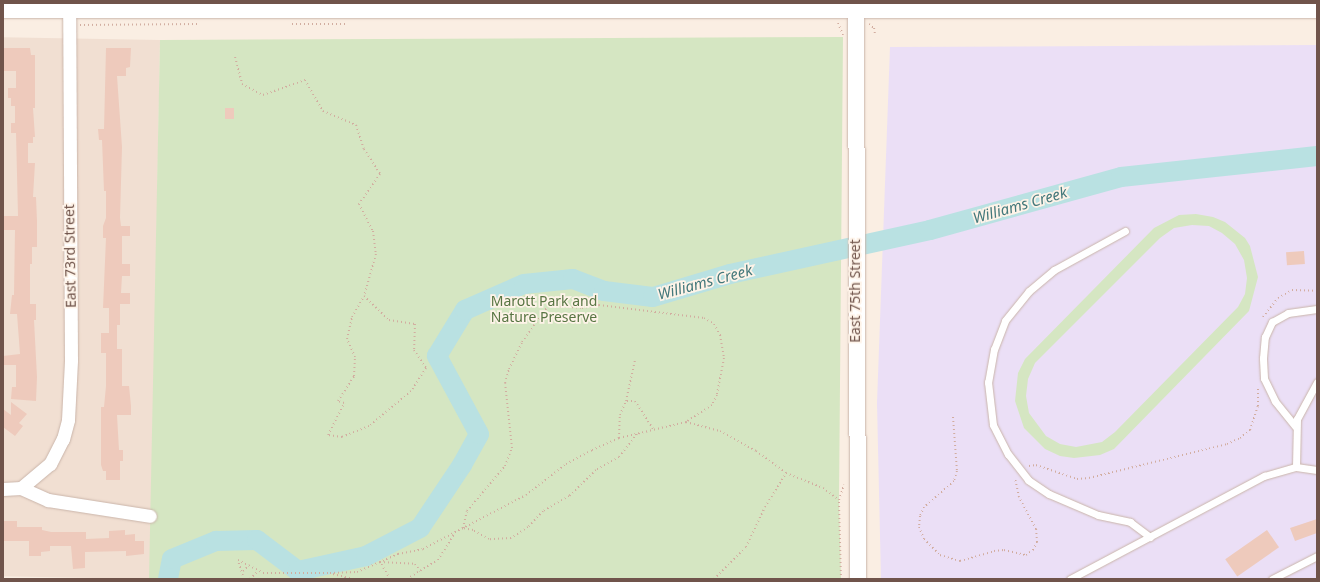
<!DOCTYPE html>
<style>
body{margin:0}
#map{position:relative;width:1320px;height:582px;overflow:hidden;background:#faeee3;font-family:"Noto Sans",sans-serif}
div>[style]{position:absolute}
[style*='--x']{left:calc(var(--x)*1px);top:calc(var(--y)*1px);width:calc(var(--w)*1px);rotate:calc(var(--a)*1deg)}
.residential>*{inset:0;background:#f1dfd2;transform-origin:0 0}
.education>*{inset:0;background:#ebdff6}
.green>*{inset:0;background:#d5e6c2}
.river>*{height:20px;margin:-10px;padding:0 10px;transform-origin:10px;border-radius:10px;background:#b9e1e2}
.building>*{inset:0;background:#eecabc;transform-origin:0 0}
.path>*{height:2px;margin-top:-1px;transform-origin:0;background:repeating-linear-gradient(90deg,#d2ada0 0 1px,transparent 0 4px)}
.roads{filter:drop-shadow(0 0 1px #cab5aa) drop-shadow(0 0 1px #cab5aa)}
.service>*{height:7px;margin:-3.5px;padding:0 3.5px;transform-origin:3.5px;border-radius:3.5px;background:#fff}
.minor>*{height:13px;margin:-6.5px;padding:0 6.5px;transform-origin:6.5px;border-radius:6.5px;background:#fff}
.tertiary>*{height:16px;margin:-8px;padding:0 8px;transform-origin:8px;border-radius:8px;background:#fff}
.secondary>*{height:19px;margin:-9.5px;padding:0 9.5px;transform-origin:9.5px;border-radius:9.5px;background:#fff}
span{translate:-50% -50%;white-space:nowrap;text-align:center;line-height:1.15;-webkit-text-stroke:3.5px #fef3e8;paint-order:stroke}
.street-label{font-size:14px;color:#70544b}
.park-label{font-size:14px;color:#587543}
.water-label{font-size:15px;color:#43787b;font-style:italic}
.frame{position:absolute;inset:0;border:4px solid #70544b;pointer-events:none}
</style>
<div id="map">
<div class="residential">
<i style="left:160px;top:40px;width:539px;height:157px;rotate:91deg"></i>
</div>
<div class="education">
<i style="clip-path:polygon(1317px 45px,1317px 579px,881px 579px,877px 403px,890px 47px)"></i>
</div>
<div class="green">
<i style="clip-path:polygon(843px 37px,839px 500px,841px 579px,149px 579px,160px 40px)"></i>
<i style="clip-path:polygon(evenodd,1196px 214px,1213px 217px,1225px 222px,1245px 238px,1250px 246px,1258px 277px,1249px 311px,1114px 449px,1100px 455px,1074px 458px,1060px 456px,1045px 449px,1024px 428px,1015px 401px,1018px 373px,1025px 359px,1154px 228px,1179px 215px,1196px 214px,1192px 225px,1209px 226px,1222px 233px,1235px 244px,1244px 260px,1247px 278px,1245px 294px,1238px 307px,1115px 432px,1102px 442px,1076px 447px,1060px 444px,1046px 436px,1029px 413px,1026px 396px,1028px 379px,1035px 363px,1160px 238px,1174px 228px,1192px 225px)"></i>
</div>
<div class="river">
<i style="--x:168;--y:579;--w:20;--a:-79"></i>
<i style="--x:172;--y:559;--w:48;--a:-22.2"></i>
<i style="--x:216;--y:541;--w:41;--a:-1.4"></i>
<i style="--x:257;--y:540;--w:51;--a:37.1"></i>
<i style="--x:298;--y:571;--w:70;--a:-12.4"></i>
<i style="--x:366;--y:556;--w:61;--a:-27.4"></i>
<i style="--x:420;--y:528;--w:76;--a:-56.3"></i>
<i style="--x:462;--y:465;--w:35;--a:-61"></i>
<i style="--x:479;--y:434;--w:89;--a:-118.3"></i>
<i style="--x:437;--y:356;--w:54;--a:-58.7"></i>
<i style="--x:465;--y:310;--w:64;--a:-23.8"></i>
<i style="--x:524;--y:284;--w:49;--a:-5.8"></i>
<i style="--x:573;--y:279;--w:33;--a:21"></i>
<i style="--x:604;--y:291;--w:49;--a:7"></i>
<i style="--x:653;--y:297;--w:80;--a:-16.6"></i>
<i style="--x:730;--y:274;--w:205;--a:-12.4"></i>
<i style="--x:930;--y:230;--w:198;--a:-15.5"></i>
<i style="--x:1121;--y:177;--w:197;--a:-6.1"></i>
</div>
<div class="building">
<i style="clip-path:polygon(3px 48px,30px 48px,31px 55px,35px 55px,35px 108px,33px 108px,35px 137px,33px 137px,33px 143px,28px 143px,28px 163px,35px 163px,33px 197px,36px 197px,37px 221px,37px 247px,32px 247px,32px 264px,30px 264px,30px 304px,36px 304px,36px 320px,34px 320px,37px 377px,36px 401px,11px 399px,12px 387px,16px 387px,16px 365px,3px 365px,3px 356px,20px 354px,17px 314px,10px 314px,12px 295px,14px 295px,15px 230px,3px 230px,3px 216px,18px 216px,16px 133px,11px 133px,11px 123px,15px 123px,15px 106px,11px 106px,11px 98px,8px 98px,8px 88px,16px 88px,16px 71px,3px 71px)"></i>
<i style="clip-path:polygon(106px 48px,131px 48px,130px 67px,126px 68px,126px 76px,117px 76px,122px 147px,120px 218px,121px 226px,130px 226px,130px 236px,122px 236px,122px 264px,130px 264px,130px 276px,122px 276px,121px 293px,130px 293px,130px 304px,120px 304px,120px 325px,117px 325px,117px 349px,122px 349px,122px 386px,129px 386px,131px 406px,131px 415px,117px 415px,119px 450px,123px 450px,123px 461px,120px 461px,120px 480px,106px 480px,106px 471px,103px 471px,101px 465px,101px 407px,104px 407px,106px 386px,106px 353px,101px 353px,101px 333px,109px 333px,109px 308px,103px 308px,106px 238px,103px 238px,103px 226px,106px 218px,106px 191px,104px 191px,102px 140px,99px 140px,98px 129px,104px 129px)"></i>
<i style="left:225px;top:108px;width:9px;height:11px"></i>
<i style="left:1304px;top:251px;width:13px;height:18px;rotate:86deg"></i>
<i style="clip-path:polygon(11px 402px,27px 414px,19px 423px,23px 426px,15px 436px,3px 427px,3px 409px,11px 415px)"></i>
<i style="clip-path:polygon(1317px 519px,1317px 533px,1295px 541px,1290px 528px)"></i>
<i style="clip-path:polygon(3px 521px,17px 521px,17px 527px,42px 527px,42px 530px,51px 532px,86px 532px,86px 539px,109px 538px,109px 531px,125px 530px,125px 535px,135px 534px,135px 541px,144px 541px,144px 554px,126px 556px,126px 551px,85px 552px,85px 568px,73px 569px,71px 546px,50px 546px,50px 551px,41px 552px,41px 556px,29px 556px,29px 541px,3px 541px)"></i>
<i style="left:1267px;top:530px;width:21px;height:51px;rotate:55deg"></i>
</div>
<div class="path">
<i style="--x:838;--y:23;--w:13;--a:67"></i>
<i style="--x:292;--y:24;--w:53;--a:0"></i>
<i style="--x:869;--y:24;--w:6;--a:39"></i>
<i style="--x:874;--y:28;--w:6;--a:81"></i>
<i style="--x:80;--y:25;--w:117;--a:-0.5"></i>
<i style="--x:235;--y:57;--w:28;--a:75"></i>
<i style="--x:242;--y:84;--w:24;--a:28"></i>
<i style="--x:263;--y:95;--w:45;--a:-19.7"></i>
<i style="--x:305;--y:80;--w:36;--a:60"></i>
<i style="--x:323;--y:111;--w:36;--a:23"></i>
<i style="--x:356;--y:125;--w:25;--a:72"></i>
<i style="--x:364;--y:149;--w:30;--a:57"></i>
<i style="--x:380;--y:174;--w:37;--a:125"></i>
<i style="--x:359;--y:204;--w:30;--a:63"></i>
<i style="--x:373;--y:231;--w:23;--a:83"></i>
<i style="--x:376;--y:254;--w:44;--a:105.9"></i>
<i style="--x:364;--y:296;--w:35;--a:44"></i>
<i style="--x:389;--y:320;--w:26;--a:9"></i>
<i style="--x:415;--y:324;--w:26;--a:92"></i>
<i style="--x:414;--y:350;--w:22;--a:56"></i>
<i style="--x:426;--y:368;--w:27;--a:123"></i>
<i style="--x:411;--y:391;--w:55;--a:140.2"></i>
<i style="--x:369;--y:426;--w:29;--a:158"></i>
<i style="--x:342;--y:437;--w:14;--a:-172"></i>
<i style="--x:328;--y:435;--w:36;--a:-63"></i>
<i style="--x:344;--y:403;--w:6;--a:-162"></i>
<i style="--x:338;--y:401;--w:30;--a:-57"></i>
<i style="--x:354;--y:376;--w:19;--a:-87"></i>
<i style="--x:355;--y:357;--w:20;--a:-114"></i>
<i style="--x:347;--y:339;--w:23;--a:-77"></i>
<i style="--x:352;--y:317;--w:24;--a:-60"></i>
<i style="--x:1263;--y:317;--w:24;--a:-52"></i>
<i style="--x:1278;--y:298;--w:16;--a:-30"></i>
<i style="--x:1292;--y:290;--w:25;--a:2"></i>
<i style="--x:627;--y:401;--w:8;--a:0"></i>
<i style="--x:635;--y:401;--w:35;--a:57"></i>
<i style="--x:953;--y:417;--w:54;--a:85.8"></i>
<i style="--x:957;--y:471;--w:10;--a:107"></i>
<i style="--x:954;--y:481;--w:40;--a:139"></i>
<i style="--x:924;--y:507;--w:10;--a:114"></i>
<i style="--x:920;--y:516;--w:11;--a:95"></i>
<i style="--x:919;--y:527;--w:13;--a:67"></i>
<i style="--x:924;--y:539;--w:23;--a:45"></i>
<i style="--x:940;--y:555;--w:21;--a:17"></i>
<i style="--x:960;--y:561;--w:35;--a:-16"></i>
<i style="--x:994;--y:551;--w:10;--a:-6"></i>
<i style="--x:1004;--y:550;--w:23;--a:13"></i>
<i style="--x:1026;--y:555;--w:9;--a:-36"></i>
<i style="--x:1033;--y:550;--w:9;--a:-63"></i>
<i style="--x:1037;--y:542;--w:13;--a:-94"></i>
<i style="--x:1036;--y:529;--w:36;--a:-118"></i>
<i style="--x:1019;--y:497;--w:19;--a:-102"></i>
<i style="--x:637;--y:434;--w:29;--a:128"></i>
<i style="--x:619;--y:457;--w:26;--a:151"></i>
<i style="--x:596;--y:470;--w:37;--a:136"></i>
<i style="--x:569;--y:496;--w:30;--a:150"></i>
<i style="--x:543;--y:511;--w:22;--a:133"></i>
<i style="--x:528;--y:527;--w:20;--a:147"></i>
<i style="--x:511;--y:538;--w:22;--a:177"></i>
<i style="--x:489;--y:539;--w:18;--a:-151"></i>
<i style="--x:473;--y:530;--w:10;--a:-169"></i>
<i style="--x:463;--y:528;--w:17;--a:-77"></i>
<i style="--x:467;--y:511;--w:59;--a:-49.8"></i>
<i style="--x:505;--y:466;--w:19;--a:-69"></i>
<i style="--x:512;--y:448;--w:65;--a:-96.1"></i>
<i style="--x:505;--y:383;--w:15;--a:-74"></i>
<i style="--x:509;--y:369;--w:30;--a:-64"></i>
<i style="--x:522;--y:342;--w:44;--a:-54.2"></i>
<i style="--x:548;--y:306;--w:34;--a:3"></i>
<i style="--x:582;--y:308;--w:17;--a:-10"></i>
<i style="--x:599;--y:305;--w:106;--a:7.1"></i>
<i style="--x:704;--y:318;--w:12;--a:31"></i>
<i style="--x:714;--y:324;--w:13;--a:61"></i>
<i style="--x:720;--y:335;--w:23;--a:80"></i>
<i style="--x:724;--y:358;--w:38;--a:101"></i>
<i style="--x:717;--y:395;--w:11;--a:117"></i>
<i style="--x:712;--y:405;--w:31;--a:147"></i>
<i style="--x:619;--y:438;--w:23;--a:-88"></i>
<i style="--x:620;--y:415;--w:15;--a:-67"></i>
<i style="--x:626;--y:401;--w:42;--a:-77.6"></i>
<i style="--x:1029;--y:466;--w:7;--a:-8"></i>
<i style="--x:1036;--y:465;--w:43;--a:18.9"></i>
<i style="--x:1077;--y:479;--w:12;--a:-5"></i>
<i style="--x:1089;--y:478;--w:142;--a:-13.8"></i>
<i style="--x:1227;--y:444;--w:14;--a:-25"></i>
<i style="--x:1240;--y:438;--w:13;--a:-39"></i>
<i style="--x:1250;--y:430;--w:25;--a:-72"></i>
<i style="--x:1258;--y:406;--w:20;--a:-90"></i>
<i style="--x:243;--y:571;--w:9;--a:-41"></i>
<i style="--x:333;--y:574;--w:21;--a:14"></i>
<i style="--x:244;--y:579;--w:20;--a:-108"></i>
<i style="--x:238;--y:560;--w:28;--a:27"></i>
<i style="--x:263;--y:573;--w:67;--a:0"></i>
<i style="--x:330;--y:573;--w:27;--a:-2"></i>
<i style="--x:357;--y:572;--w:45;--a:-23.7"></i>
<i style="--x:398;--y:554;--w:25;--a:-11"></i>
<i style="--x:423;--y:549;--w:116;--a:-27.7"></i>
<i style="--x:526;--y:495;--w:51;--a:-37.8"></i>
<i style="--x:566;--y:464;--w:30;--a:-28"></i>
<i style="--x:592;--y:450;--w:30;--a:-24"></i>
<i style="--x:619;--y:438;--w:69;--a:-13.4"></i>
<i style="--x:686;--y:422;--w:35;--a:15"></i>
<i style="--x:720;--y:431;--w:41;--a:29.1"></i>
<i style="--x:756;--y:451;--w:37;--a:36"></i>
<i style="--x:786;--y:473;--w:40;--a:22"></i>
<i style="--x:823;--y:488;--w:20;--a:37"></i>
<i style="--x:250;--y:579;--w:11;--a:-45"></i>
<i style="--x:370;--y:579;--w:10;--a:0"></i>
<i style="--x:390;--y:579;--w:20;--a:-120"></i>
<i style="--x:380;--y:562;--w:35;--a:3"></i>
<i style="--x:415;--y:564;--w:9;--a:54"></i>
<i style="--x:407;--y:579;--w:36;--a:-32"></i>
<i style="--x:438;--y:560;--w:31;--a:-58"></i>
<i style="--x:714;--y:579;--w:45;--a:-45"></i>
<i style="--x:746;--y:547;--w:44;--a:-64.6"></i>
<i style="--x:765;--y:507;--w:40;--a:-58"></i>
<i style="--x:841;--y:579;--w:79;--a:-91.5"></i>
<i style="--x:839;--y:500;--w:16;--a:-72"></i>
</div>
<div class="roads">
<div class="service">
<i style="--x:1125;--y:231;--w:81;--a:151.2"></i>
<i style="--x:1054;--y:270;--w:33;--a:140"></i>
<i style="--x:1029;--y:291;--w:38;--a:129"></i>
<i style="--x:1005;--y:321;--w:30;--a:111"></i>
<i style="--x:994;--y:349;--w:34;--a:100"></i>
<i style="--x:988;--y:382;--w:43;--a:83.4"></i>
<i style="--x:993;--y:425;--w:33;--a:63"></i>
<i style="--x:1008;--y:454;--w:33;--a:52"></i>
<i style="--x:1028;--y:480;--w:25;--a:34"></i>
<i style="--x:1049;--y:494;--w:53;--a:23.2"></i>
<i style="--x:1098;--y:515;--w:33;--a:12"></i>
<i style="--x:1130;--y:522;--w:25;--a:37"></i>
<i style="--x:1295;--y:426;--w:32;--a:-129"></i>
<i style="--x:1275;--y:401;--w:25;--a:-116"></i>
<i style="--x:1264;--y:378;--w:20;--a:-93"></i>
<i style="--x:1263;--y:358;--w:21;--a:-85"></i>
<i style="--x:1265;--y:337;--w:17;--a:-65"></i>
<i style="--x:1272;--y:322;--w:18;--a:-29"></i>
<i style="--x:1288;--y:313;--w:29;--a:-8"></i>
<i style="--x:1296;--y:467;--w:48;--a:-88.8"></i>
<i style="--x:1297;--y:419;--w:42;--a:-61.6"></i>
<i style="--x:1070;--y:579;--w:220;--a:-28"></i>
<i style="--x:1264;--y:476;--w:33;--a:-16"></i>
<i style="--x:1296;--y:467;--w:21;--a:8"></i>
<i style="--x:1272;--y:579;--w:51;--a:-27.1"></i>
</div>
<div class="minor">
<i style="--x:21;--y:488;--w:38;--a:-40"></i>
<i style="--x:50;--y:464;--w:28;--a:-63"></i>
<i style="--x:63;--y:439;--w:20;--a:-75"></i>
<i style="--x:68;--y:420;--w:60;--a:-87.1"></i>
<i style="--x:71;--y:360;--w:353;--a:-90.3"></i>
<i style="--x:3;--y:489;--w:18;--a:-3"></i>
<i style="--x:21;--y:488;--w:30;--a:24"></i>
<i style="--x:48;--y:500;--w:103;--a:8.9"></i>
</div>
<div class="tertiary">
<i style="--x:856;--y:3;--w:576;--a:89.8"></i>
</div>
<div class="secondary">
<i style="--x:3;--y:8;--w:1314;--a:0"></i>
</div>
</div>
<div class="street-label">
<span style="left:70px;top:256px;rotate:-91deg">East 73rd Street</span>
<span style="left:855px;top:291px;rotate:-90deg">East 75th Street</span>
</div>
<div class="park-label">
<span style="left:544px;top:309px">Marott Park and<br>Nature Preserve</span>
</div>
<div class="water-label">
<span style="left:1020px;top:205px;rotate:-16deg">Williams Creek</span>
<span style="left:705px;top:282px;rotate:-15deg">Williams Creek</span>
</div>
<div class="frame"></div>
</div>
